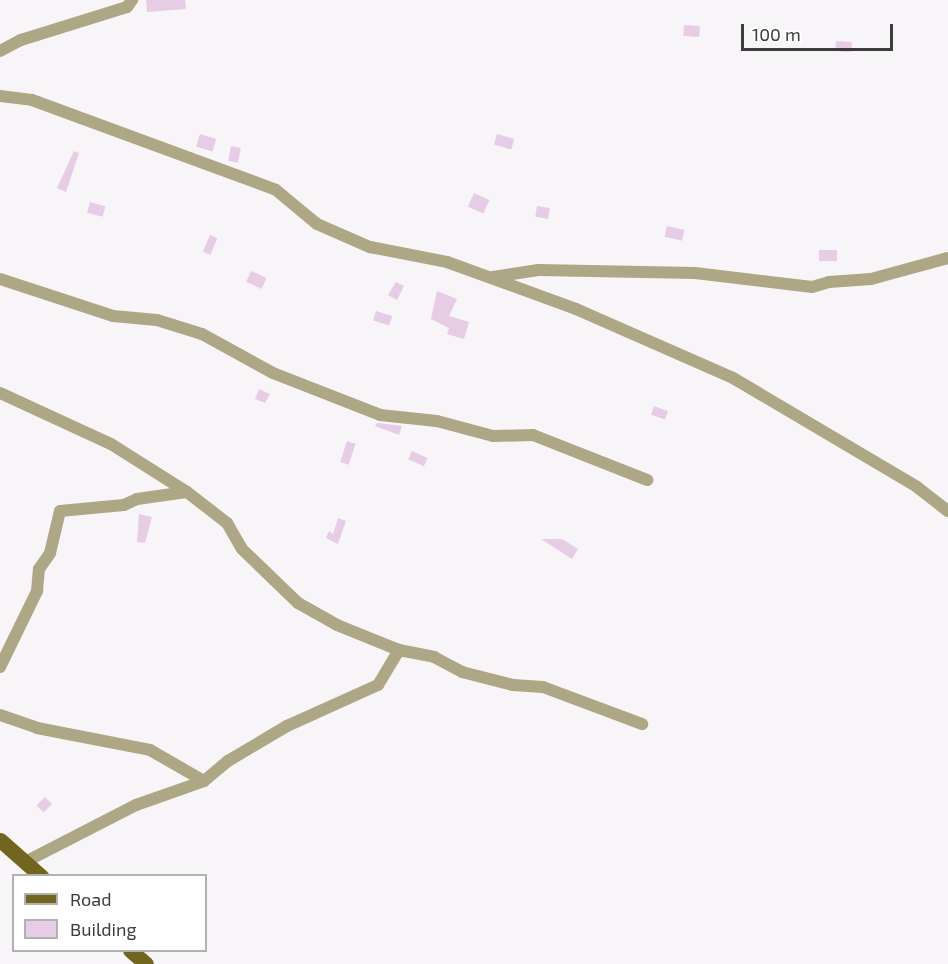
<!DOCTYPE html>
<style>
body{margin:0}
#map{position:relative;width:948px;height:964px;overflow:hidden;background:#f8f5f8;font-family:"Exo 2",sans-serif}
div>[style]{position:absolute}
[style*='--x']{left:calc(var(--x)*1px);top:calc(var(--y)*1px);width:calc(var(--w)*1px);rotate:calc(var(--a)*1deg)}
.building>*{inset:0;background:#e7cce5;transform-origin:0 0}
.minor>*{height:12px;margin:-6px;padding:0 6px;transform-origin:6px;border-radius:6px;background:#ada785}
.major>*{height:15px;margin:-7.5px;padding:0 7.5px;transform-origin:7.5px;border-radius:7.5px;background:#716520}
span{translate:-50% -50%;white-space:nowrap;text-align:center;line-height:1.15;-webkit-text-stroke:5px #fff;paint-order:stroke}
.legend{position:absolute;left:12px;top:874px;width:195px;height:78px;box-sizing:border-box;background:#fff;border:2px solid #b1b1b1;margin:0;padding:8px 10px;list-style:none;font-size:18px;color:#3d3c3d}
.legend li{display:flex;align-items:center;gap:12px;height:30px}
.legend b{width:30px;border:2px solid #b1b1b1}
.scale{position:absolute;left:741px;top:24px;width:152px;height:27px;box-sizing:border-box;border:3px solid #3d3c3d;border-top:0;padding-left:8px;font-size:18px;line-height:21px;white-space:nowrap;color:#3d3c3d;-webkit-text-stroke:4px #fff;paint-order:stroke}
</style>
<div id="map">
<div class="building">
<i style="clip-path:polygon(146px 0,185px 0,186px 9px,147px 12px)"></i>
<i style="left:684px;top:25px;width:16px;height:11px;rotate:4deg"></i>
<i style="left:836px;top:41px;width:16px;height:10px;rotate:4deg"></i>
<i style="left:200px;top:134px;width:17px;height:13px;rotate:17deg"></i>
<i style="left:497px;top:134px;width:18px;height:11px;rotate:16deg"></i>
<i style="left:231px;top:146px;width:10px;height:15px;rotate:11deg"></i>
<i style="clip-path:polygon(74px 151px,79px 153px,66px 192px,57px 188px)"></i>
<i style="left:474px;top:193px;width:17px;height:15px;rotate:24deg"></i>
<i style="left:90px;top:202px;width:16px;height:11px;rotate:15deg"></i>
<i style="left:537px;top:206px;width:13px;height:11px;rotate:9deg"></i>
<i style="left:667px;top:226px;width:18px;height:11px;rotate:13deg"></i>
<i style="left:210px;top:235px;width:8px;height:18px;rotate:23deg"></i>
<i style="left:819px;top:250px;width:18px;height:11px"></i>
<i style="left:251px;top:271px;width:17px;height:12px;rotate:24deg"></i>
<i style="clip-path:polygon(396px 282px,404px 286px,397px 300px,388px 295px)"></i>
<i style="clip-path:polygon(437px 291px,457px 299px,449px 316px,469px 322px,464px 339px,447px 334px,449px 328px,431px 319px)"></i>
<i style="left:376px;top:311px;width:17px;height:10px;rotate:17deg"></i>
<i style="clip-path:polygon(259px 389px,270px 394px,265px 403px,255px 399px)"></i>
<i style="left:654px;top:406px;width:15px;height:9px;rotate:20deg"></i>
<i style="clip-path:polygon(377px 423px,379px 423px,402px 426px,399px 435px,375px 426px)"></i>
<i style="left:347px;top:441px;width:9px;height:22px;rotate:18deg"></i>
<i style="left:412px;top:451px;width:17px;height:9px;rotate:24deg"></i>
<i style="clip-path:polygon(139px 514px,152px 517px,145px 543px,137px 542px)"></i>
<i style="clip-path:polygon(338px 518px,346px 521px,338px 544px,326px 538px,329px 531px,333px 534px)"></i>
<i style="clip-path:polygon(541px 539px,562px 539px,578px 549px,572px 559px)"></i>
<i style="left:45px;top:797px;width:10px;height:12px;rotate:45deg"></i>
</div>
<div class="minor">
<i style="--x:0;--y:51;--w:24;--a:-28"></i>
<i style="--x:21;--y:40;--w:111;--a:-17.3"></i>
<i style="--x:127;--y:7;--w:9;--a:-54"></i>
<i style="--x:0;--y:96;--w:32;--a:7"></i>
<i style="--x:32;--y:100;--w:260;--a:20.2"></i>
<i style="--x:276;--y:190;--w:53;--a:39.7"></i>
<i style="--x:317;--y:224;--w:58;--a:23.5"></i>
<i style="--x:370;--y:247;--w:78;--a:11"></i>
<i style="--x:447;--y:262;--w:137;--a:20"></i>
<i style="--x:576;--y:309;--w:171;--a:23.7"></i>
<i style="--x:733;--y:378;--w:214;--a:30.6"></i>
<i style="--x:917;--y:487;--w:39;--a:38"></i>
<i style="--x:493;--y:277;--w:46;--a:-8.8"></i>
<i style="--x:538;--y:270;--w:157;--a:1.1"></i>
<i style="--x:695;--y:273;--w:118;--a:6.8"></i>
<i style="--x:812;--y:287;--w:18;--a:-16"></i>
<i style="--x:829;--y:282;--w:42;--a:-4.1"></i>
<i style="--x:871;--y:279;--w:80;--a:-15.3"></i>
<i style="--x:0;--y:279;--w:119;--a:18.1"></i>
<i style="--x:113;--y:316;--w:44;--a:5.2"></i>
<i style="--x:157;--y:320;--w:47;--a:17.3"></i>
<i style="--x:202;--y:334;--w:81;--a:28.8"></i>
<i style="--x:273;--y:373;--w:115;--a:21.4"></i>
<i style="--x:380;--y:415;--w:57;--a:6"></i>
<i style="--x:437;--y:421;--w:58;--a:15"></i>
<i style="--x:493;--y:436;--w:40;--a:-1.4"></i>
<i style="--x:533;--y:435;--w:123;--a:21.5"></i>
<i style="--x:0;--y:393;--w:122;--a:24.7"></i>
<i style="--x:111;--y:444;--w:90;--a:32.3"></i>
<i style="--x:187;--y:492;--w:51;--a:37.8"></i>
<i style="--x:227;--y:523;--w:30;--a:60"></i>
<i style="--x:242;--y:549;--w:78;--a:44"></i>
<i style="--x:298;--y:603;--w:45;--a:29.4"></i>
<i style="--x:337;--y:625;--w:67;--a:22"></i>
<i style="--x:399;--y:650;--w:36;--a:11"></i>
<i style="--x:434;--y:657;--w:32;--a:28"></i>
<i style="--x:462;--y:672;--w:53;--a:14.3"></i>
<i style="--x:513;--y:685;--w:30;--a:4"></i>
<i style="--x:543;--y:687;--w:106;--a:20.5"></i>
<i style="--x:0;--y:667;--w:85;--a:-64"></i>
<i style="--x:37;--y:591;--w:22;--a:-85"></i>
<i style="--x:39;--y:569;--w:19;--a:-55"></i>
<i style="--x:50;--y:553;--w:43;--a:-76.6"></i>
<i style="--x:60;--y:511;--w:64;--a:-5.4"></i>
<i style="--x:124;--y:505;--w:14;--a:-25"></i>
<i style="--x:137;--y:499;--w:50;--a:-8"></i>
<i style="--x:0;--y:715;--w:39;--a:19"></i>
<i style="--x:37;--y:728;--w:115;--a:11"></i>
<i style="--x:150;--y:750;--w:62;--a:29.9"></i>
<i style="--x:25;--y:862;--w:125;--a:-27.2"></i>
<i style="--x:136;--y:805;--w:72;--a:-19.4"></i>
<i style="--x:204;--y:781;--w:31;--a:-40"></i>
<i style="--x:228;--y:761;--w:69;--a:-30.7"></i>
<i style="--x:287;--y:726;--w:100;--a:-24.3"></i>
<i style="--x:378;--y:685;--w:41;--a:-59"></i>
</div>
<div class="major">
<i style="--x:0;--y:840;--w:55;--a:41.3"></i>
<i style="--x:130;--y:950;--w:21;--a:41"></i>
</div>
<ul class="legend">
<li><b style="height:8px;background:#716520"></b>Road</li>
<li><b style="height:16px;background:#e7cce5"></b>Building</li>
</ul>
<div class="scale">100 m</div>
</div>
